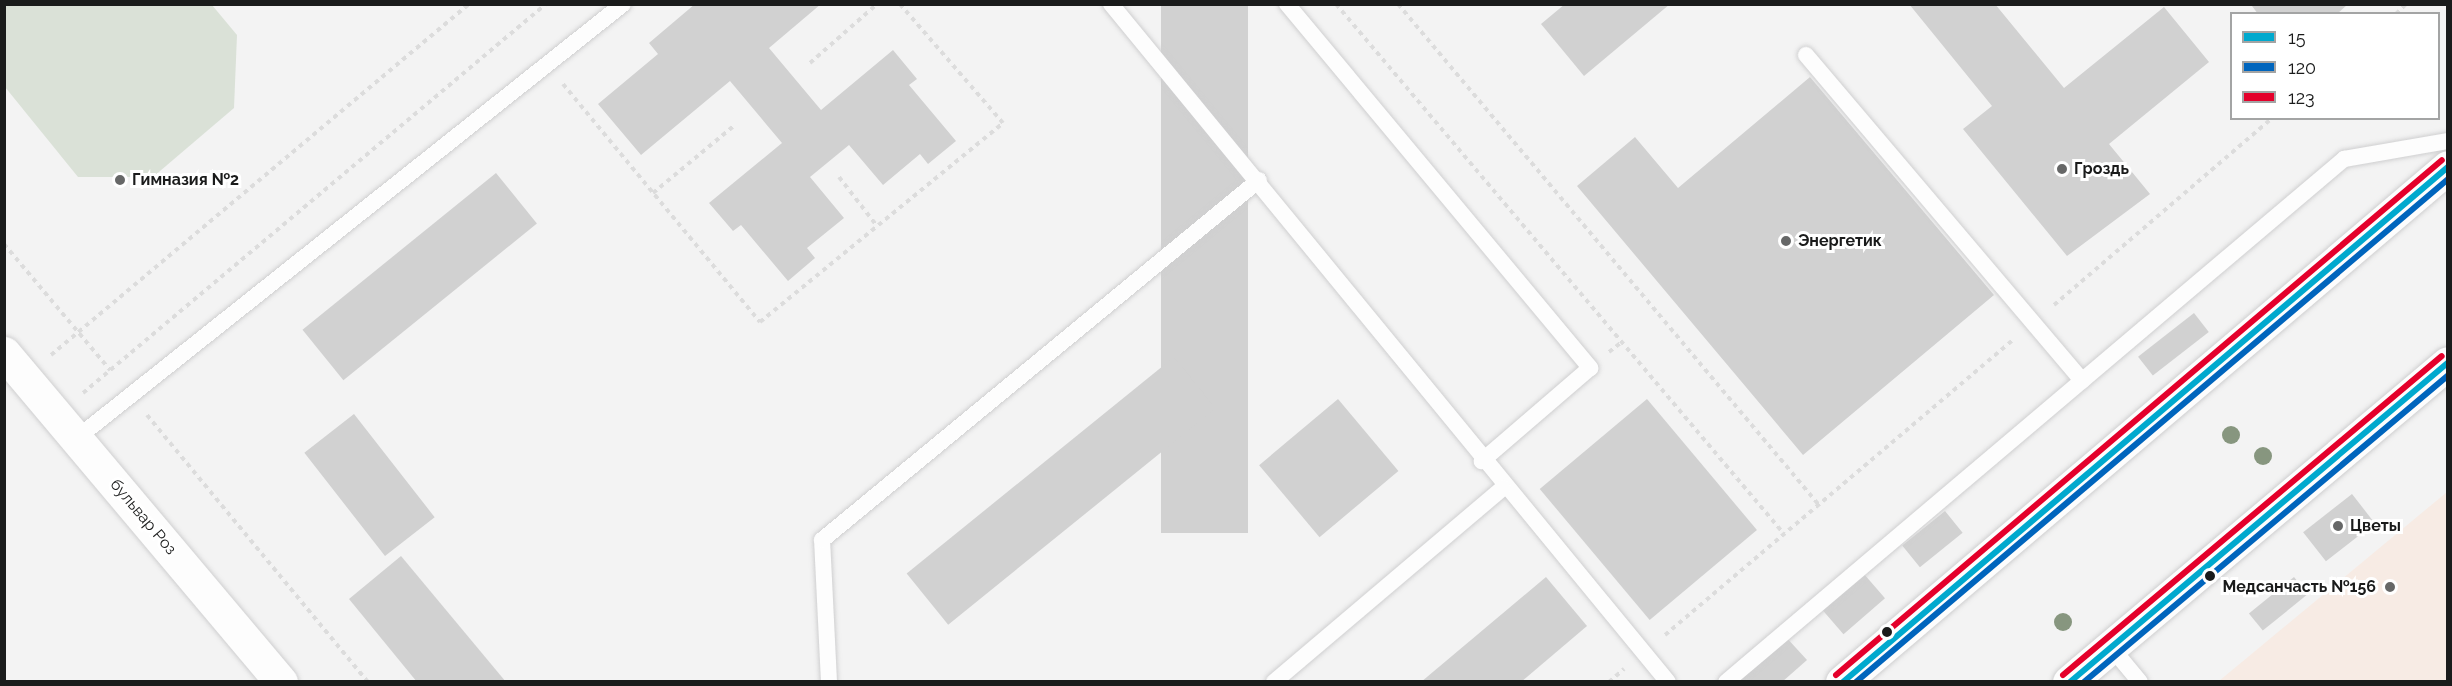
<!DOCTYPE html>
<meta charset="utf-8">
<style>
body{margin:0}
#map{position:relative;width:2452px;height:686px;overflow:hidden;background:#f3f3f3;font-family:Raleway,sans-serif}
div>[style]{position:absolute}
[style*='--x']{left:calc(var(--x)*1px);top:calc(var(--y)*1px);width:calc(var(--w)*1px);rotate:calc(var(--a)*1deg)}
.medical>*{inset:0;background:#f7ebe4}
.green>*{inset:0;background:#dae1d7}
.building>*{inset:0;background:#d1d1d1;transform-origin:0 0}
.path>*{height:4px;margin-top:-2px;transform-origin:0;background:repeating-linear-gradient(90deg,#dcdcdc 0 4.5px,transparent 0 9px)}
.roads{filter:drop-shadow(0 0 2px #cfcfd0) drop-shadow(0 0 2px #cfcfd0)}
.service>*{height:16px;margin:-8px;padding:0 8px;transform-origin:8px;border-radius:8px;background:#fdfdfd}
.tertiary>*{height:33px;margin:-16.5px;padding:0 16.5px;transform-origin:16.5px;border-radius:16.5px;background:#fdfdfd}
.secondary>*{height:33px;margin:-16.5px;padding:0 16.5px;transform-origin:16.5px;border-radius:16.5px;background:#fdfdfd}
.bus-1>*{height:6px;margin:-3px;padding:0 3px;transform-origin:3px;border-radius:3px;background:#00a9ce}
.bus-2>*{height:6px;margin:-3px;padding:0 3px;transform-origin:3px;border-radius:3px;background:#0065bd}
.bus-3>*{height:6px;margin:-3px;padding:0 3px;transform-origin:3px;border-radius:3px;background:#e4002b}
.trees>*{width:18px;height:18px;margin:-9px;border-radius:50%;background:#87967f}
.dots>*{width:16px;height:16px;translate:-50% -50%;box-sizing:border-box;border:3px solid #fff;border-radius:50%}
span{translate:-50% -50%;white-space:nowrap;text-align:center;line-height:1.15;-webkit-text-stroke:6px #fff;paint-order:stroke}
.poi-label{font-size:16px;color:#1a1b1b;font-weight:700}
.left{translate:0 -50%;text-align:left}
.right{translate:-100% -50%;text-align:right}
.street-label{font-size:16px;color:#1a1b1b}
.frame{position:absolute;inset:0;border:6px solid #1a1b1b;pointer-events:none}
.legend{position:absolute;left:2230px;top:12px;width:210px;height:108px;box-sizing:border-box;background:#fff;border:2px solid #a3a4a4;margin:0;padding:8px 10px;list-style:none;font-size:18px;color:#1a1b1b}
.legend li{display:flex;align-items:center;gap:12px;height:30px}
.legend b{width:30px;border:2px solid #a3a4a4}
</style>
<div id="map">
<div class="medical">
<i style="clip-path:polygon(2447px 492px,2447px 681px,2219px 681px)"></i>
</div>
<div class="green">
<i style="clip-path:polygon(4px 5px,212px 5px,237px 35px,234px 108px,153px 177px,78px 177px,5px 87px)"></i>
</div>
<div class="building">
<i style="clip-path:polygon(695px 4px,821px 4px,769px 48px,821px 110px,893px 50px,917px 79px,909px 85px,956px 141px,928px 164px,920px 154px,883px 185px,849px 145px,810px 177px,844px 218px,807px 248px,815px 258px,788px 281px,741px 225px,733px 231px,709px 203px,782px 143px,730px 81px,641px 155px,598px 104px,658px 54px,649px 43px)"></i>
<i style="left:1161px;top:4px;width:87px;height:529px"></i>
<i style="clip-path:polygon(1565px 4px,1670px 4px,1584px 76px,1541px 24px)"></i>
<i style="clip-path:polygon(1909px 4px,1995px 4px,2064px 88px,2164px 7px,2209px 62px,2109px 144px,2150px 194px,2067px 256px,1963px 129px,1992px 106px)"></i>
<i style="clip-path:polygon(2348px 4px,2337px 14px,2258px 14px,2252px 6px)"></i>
<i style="clip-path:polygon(1810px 77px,1994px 295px,1803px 455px,1577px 186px,1635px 137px,1678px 188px)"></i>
<i style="left:496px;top:173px;width:65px;height:249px;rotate:51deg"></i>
<i style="left:2194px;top:313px;width:24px;height:71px;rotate:52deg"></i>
<i style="left:1174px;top:357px;width:66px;height:344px;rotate:51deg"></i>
<i style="left:1338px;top:399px;width:94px;height:103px;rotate:50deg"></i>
<i style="left:1647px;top:399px;width:171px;height:140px;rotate:50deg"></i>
<i style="left:354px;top:414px;width:131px;height:63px;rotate:52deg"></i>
<i style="left:2352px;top:494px;width:37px;height:62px;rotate:52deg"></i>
<i style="left:1945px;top:511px;width:28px;height:55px;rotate:51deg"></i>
<i style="clip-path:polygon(401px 556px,506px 682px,417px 682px,349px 599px)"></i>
<i style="left:1864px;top:574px;width:32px;height:55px;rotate:49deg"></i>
<i style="clip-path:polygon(1546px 577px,1587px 626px,1521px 682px,1421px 682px)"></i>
<i style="left:2294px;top:577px;width:22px;height:58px;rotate:51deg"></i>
<i style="clip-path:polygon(1785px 636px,1807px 660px,1782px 682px,1731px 682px)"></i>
</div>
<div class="path">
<i style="--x:1336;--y:4;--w:694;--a:49.79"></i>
<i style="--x:1398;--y:4;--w:654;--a:49.96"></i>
<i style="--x:2396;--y:14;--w:14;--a:-45"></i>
<i style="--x:810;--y:63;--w:89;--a:-41.4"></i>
<i style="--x:563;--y:84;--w:309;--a:50.4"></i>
<i style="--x:760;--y:322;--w:314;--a:-39.3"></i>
<i style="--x:1003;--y:123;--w:157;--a:-130.9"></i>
<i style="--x:839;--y:177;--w:62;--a:52.2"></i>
<i style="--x:653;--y:193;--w:107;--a:-39.7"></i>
<i style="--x:4;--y:244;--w:165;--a:49.9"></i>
<i style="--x:2054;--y:305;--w:287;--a:-40.6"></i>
<i style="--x:1609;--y:352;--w:16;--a:-38"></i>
<i style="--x:51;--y:355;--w:546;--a:-40.02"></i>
<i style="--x:83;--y:393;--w:605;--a:-40.04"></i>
<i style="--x:147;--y:415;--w:347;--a:50.4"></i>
<i style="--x:1665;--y:635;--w:458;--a:-40.3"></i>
<i style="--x:1609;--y:682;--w:20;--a:-41"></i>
</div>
<div class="roads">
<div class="service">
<i style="--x:1111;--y:4;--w:877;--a:50.6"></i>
<i style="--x:1287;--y:4;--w:474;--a:50.2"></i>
<i style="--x:1590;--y:368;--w:143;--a:139.3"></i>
<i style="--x:1806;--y:55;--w:427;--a:49.7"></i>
<i style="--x:77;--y:438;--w:697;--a:-38.48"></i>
<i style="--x:2111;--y:647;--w:45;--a:50.4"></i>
<i style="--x:829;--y:682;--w:142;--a:-92.8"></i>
<i style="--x:822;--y:540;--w:566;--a:-39.48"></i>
<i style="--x:1274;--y:682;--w:300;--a:-40.3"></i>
<i style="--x:1726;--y:682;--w:810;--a:-40.24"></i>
<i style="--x:2344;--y:159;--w:106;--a:-9.8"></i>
</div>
<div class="tertiary">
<i style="--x:4;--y:353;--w:430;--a:49.9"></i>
</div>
<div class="secondary">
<i style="--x:1842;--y:682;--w:795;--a:-40.36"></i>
<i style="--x:2069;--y:682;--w:495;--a:-40.1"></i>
</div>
</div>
<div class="bus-1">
<i style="--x:1843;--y:682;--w:795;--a:-40.41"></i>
<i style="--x:2070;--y:682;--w:495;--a:-40.2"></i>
</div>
<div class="bus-2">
<i style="--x:1856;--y:682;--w:777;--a:-40.35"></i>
<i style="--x:2084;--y:682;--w:476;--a:-40.1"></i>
</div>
<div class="bus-3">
<i style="--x:1836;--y:675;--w:795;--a:-40.36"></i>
<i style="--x:2063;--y:675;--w:495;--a:-40.1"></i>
</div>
<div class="trees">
<i style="left:2231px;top:435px"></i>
<i style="left:2263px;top:456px"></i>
<i style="left:2063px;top:622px"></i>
</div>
<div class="dots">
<i style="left:2062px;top:169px;background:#666767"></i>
<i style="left:120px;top:180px;background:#666767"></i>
<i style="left:1786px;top:241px;background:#666767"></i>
<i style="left:2338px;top:526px;background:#666767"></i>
<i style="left:2210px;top:576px;background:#1a1b1b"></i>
<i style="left:2390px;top:587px;background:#666767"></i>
<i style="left:1887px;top:632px;background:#1a1b1b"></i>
</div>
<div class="poi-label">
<span class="left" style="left:2074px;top:169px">Гроздь</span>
<span class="left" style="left:132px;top:180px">Гимназия №2</span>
<span class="left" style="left:1798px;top:241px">Энергетик</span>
<span class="left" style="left:2350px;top:526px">Цветы</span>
<span class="right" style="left:2376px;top:587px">Медсанчасть №156</span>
</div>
<div class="street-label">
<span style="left:143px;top:517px;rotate:50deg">бульвар Роз</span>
</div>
<div class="frame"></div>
<ul class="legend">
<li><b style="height:8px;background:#00a9ce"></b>15</li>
<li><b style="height:8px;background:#0065bd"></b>120</li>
<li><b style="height:8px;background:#e4002b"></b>123</li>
</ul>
</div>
